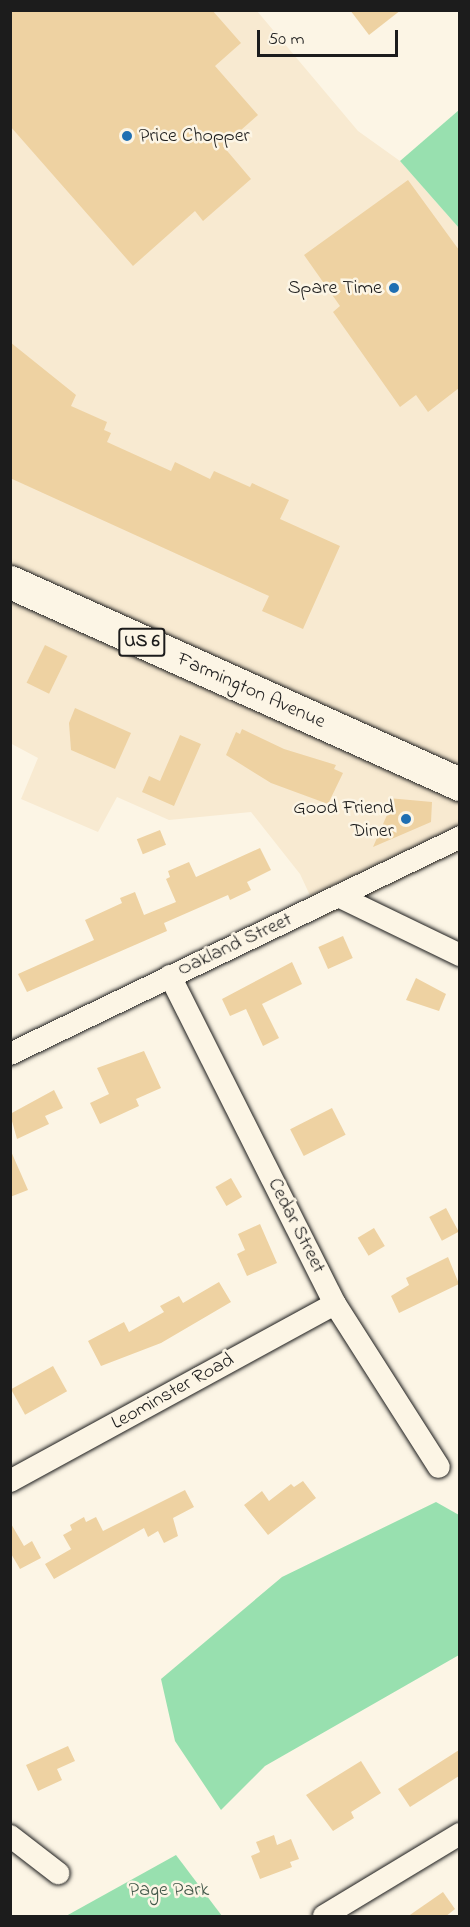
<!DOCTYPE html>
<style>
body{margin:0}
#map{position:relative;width:470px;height:1927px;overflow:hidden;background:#fcf5e5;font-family:"Indie Flower",sans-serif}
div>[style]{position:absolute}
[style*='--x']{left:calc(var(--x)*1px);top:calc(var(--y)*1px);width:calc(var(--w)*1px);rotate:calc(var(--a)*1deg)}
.built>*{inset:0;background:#f8ead1}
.green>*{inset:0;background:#98e0af}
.building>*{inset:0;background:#eed2a2;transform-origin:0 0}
.roads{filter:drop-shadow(0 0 2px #1c1c1c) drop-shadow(0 0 2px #1c1c1c)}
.minor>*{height:22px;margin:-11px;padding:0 11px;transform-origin:11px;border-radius:11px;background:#fcf5e5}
.trunk>*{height:33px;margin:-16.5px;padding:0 16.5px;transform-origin:16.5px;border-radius:16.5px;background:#fcf5e5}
.dots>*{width:16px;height:16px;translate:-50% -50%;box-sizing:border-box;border:3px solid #fcf5e5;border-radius:50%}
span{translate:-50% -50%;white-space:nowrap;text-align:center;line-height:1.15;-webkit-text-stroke:5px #fcf5e5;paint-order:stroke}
.shield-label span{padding:2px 4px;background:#fcf5e5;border:2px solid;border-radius:4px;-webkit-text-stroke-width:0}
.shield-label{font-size:18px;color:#1c1c1c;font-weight:700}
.poi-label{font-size:20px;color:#1c1c1c}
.left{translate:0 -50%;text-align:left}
.right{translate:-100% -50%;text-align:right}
.street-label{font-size:20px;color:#1c1c1c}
.park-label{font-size:20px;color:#415748}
.frame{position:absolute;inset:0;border:12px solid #1c1c1c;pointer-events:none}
.scale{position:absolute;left:257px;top:30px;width:141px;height:27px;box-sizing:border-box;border:3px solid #1c1c1c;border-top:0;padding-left:8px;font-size:18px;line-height:21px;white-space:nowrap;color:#1c1c1c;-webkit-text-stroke:4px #fcf5e5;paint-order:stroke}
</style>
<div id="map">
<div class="built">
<i style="clip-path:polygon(10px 11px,257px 11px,358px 131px,400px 161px,459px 228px,459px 852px,321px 919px,300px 874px,251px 812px,169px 820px,117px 797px,98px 832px,21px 799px,38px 758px,10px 743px)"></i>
</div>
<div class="green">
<i style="clip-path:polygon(459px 110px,459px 228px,400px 161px)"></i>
<i style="clip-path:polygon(436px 1502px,459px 1515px,459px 1655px,265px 1766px,221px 1810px,175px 1741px,161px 1679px,282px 1577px)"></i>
<i style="clip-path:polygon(176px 1855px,222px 1916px,66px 1916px)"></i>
</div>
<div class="building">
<i style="clip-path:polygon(10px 10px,212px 10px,241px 43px,215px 66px,258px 115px,223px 146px,251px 179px,203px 221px,195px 211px,133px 266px,10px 126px)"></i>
<i style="clip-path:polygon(350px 10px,401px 10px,369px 35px)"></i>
<i style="clip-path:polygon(408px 180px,459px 250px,459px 388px,428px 412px,416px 395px,400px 407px,333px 312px,340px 306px,304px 255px)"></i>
<i style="clip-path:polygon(10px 342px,76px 395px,71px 406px,107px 422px,104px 430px,111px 433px,107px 442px,171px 471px,175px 462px,210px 479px,214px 471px,250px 487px,252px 483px,289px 500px,280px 519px,340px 546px,303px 629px,262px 611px,269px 596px,10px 478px)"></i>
<i style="left:45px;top:645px;width:25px;height:42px;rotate:26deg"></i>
<i style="clip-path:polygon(75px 708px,131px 733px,115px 769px,71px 750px,69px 723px)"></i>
<i style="clip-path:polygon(242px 729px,284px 749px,336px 765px,334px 769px,343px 773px,328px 804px,271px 783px,226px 755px,236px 732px,240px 734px)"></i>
<i style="clip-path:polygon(180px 735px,201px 744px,174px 806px,142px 792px,149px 776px,160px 781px)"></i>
<i style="clip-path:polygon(388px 798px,432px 802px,431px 822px,373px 847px,387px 815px)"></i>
<i style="left:160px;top:830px;width:16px;height:25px;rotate:68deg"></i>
<i style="clip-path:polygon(260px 848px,271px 870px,247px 882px,251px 890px,230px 900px,228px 895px,164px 923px,167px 931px,27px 992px,18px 974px,94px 940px,85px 920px,122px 903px,120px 898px,135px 892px,144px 915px,176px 902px,166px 879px,170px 877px,168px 871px,189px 862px,196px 877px)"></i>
<i style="left:343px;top:936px;width:24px;height:27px;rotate:66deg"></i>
<i style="clip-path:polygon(292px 962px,302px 984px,262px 1004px,279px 1038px,263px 1046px,246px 1009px,230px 1016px,222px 999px)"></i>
<i style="clip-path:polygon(416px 978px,446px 994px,439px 1011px,406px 1000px)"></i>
<i style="clip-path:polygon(144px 1051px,161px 1088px,136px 1099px,139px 1106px,100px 1124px,90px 1103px,109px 1094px,97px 1068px)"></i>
<i style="clip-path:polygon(54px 1090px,63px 1108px,45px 1116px,49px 1124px,17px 1139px,10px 1114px)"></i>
<i style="left:332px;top:1108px;width:30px;height:47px;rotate:63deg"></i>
<i style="clip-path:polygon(10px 1149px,28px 1190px,10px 1197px)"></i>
<i style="left:231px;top:1178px;width:22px;height:18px;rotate:60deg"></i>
<i style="left:446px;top:1208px;width:27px;height:19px;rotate:62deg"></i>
<i style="clip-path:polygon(260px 1224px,277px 1263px,247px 1276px,237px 1254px,245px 1250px,238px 1234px)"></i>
<i style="left:374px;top:1228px;width:21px;height:19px;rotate:59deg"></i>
<i style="clip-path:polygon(448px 1257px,459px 1284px,399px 1313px,391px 1296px,409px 1285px,406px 1278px)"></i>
<i style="clip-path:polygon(219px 1282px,231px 1302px,161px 1343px,101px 1366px,88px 1341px,124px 1322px,129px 1332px,164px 1312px,160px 1306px,179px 1296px,183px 1303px)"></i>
<i style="left:53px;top:1366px;width:29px;height:48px;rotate:61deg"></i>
<i style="clip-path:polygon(303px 1481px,316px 1498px,268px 1535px,244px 1505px,262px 1491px,269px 1501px,291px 1484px,294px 1487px)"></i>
<i style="clip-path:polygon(185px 1490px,194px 1507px,173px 1518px,178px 1536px,164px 1543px,158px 1531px,148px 1537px,144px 1528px,54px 1579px,45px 1564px,71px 1549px,63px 1535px,72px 1530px,70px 1525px,84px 1517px,86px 1522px,96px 1517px,103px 1531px)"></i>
<i style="clip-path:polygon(10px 1522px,24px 1546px,32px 1541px,41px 1558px,20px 1569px,10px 1552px)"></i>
<i style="clip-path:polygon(68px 1746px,75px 1761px,57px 1769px,62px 1780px,38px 1791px,26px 1765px)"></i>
<i style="clip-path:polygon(459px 1750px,459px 1776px,410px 1807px,398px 1789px)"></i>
<i style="clip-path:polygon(361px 1761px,381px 1793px,351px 1812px,354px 1818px,333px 1831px,306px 1795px)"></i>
<i style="clip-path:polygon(274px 1835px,277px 1845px,291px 1839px,299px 1859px,290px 1862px,292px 1867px,260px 1879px,251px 1856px,260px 1852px,256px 1842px)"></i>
<i style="clip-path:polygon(443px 1892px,455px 1909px,445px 1917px,407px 1917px)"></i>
</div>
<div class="roads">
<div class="minor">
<i style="--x:338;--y:896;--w:136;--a:25.8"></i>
<i style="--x:170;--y:976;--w:367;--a:63.3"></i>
<i style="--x:335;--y:1304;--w:193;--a:57.5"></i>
<i style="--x:10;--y:1054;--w:500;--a:-25.7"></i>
<i style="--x:10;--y:1481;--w:370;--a:-28.6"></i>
<i style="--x:10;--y:1836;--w:61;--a:37.6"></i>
<i style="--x:324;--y:1916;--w:159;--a:-31.1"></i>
</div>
<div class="trunk">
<i style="--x:10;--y:582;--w:493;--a:24.2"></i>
</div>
</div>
<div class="dots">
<i style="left:127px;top:136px;background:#1f6fb2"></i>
<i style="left:394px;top:288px;background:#1f6fb2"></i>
<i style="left:406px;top:819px;background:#1f6fb2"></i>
</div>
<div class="shield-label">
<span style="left:142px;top:642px">US 6</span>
</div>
<div class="poi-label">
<span class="left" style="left:139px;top:136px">Price Chopper</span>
<span class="right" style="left:382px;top:288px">Spare Time</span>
<span class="right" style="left:394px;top:820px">Good Friend<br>Diner</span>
</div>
<div class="street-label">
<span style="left:251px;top:691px;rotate:24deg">Farmington Avenue</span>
<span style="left:235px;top:945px;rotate:-25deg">Oakland Street</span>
<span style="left:296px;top:1226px;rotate:63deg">Cedar Street</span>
<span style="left:173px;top:1392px;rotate:-29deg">Leominster Road</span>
</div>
<div class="park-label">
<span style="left:169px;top:1890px">Page Park</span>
</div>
<div class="frame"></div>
<div class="scale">50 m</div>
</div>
